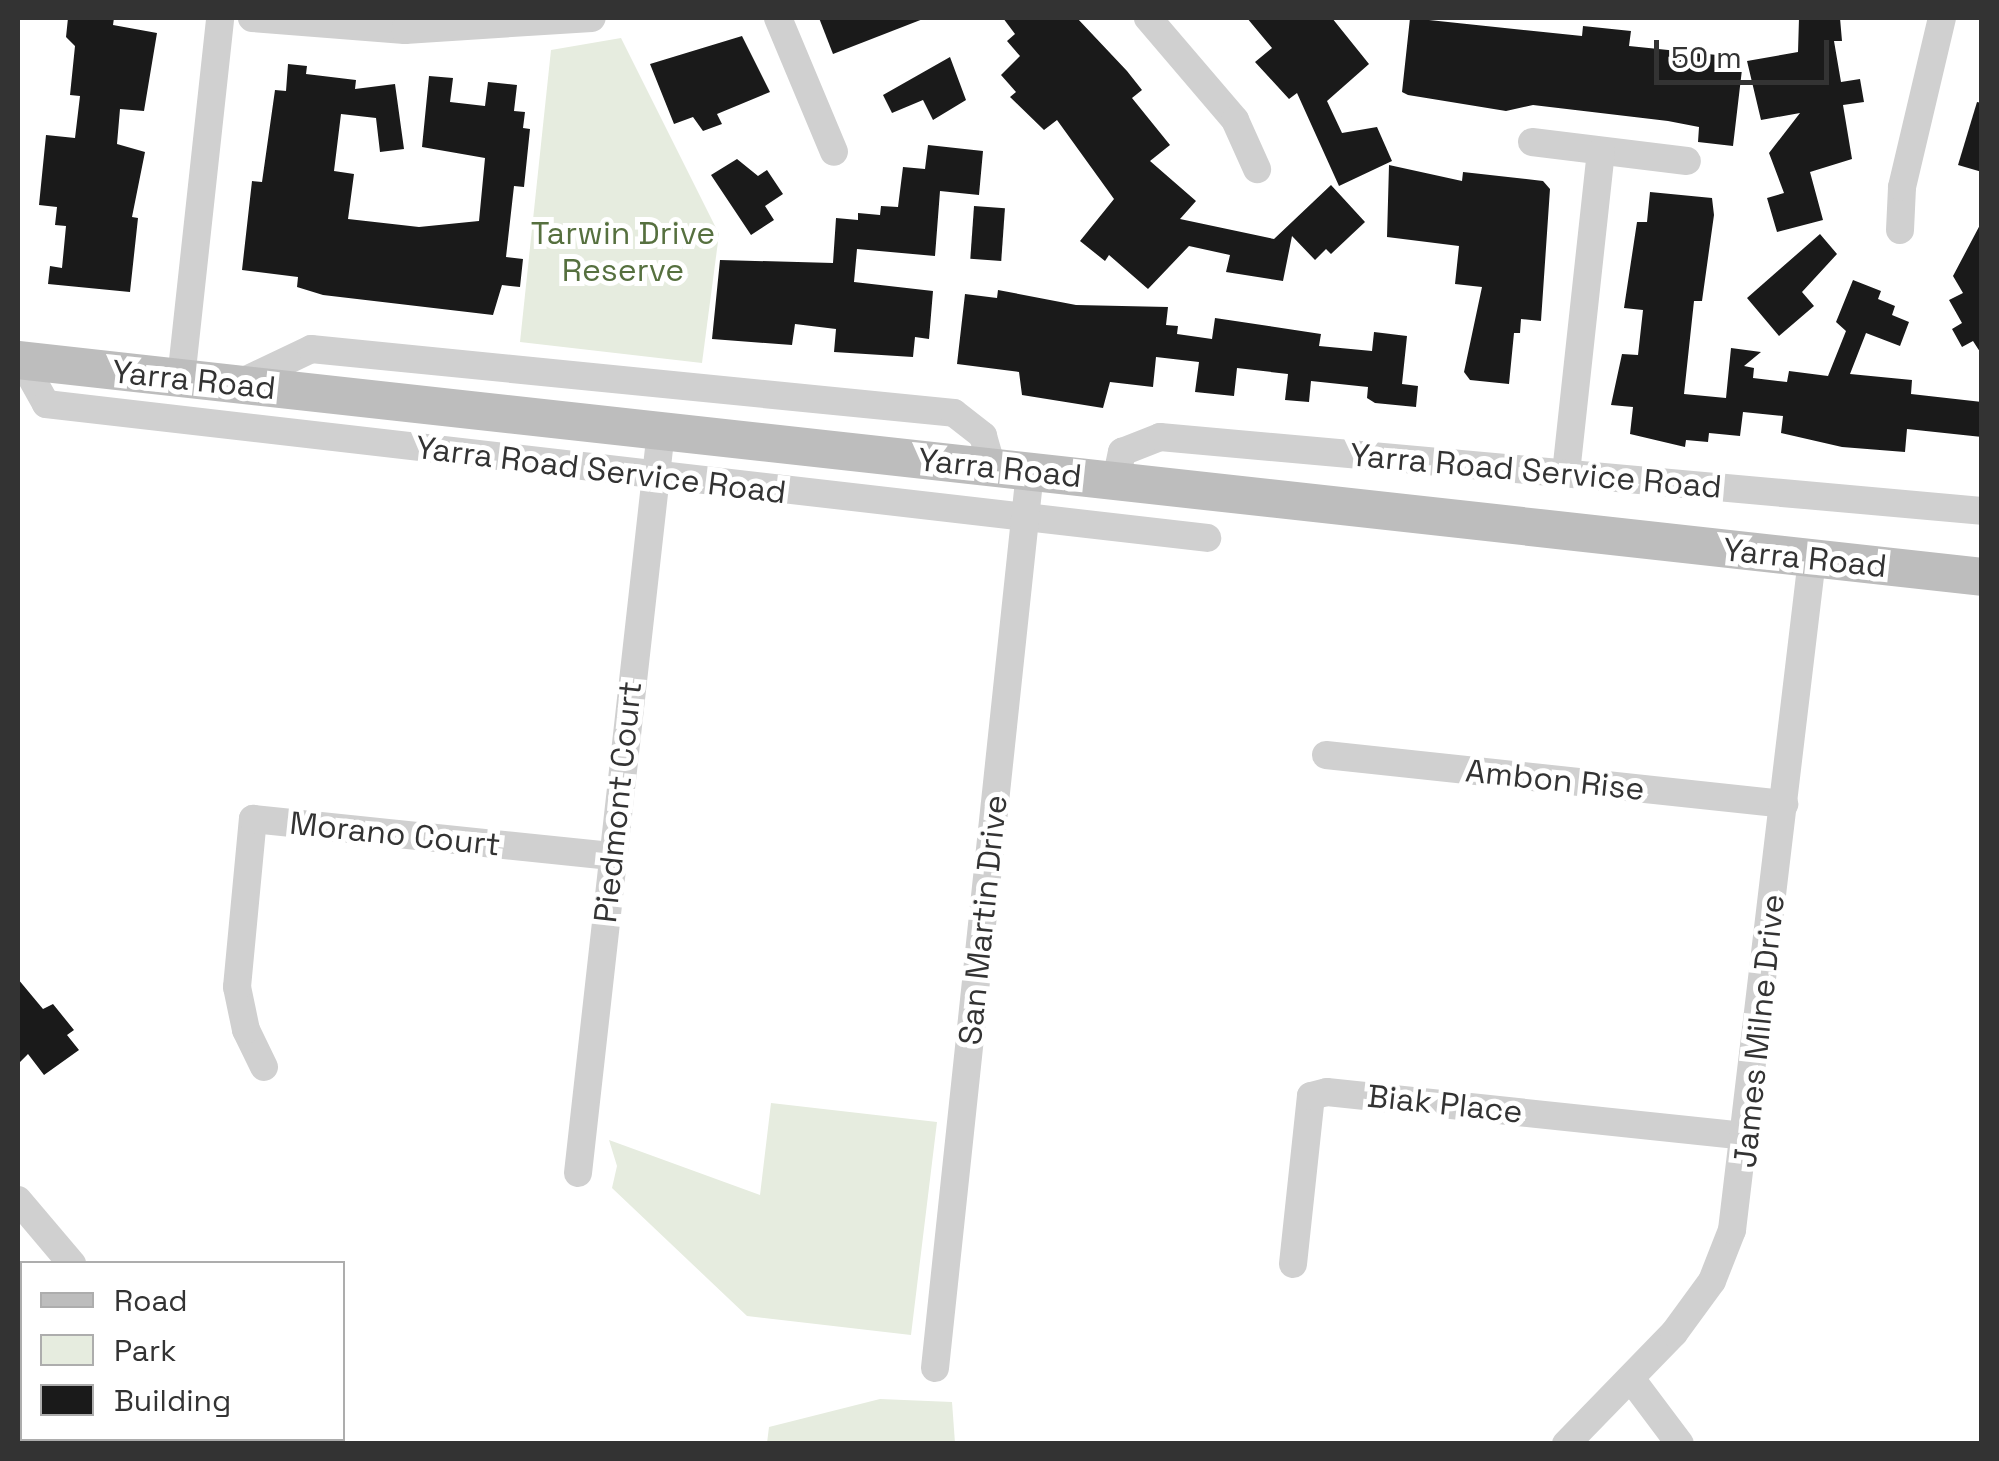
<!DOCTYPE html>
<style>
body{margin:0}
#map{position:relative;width:1999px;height:1461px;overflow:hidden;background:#fff;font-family:"Space Grotesk",sans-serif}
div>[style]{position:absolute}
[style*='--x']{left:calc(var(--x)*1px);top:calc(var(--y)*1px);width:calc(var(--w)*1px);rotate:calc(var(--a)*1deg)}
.green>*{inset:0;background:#e6ecdf}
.building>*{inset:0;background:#1a1a1a;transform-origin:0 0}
.street>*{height:28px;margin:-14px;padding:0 14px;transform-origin:14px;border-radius:14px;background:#d0d0d0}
.secondary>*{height:38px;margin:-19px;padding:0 19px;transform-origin:19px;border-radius:19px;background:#bdbdbd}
span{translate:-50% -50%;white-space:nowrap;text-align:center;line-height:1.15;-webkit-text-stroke:10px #fff;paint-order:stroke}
.park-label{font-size:32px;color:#56703f}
.street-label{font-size:32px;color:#333}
.frame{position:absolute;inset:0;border:20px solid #333;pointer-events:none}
.legend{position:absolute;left:20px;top:1261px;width:325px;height:180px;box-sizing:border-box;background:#fff;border:2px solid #adadad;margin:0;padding:12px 18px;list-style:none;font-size:30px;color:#333}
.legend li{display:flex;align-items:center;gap:20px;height:50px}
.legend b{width:50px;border:2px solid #adadad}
.scale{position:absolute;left:1654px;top:40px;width:175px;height:45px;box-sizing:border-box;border:5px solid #333;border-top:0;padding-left:12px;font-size:30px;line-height:35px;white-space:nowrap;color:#333;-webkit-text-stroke:8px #fff;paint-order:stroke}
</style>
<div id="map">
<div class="green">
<i style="clip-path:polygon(621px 38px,719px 234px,702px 363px,520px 342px,551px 50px)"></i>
<i style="clip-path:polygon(771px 1103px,937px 1122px,911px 1335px,747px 1316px,612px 1188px,617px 1166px,609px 1140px,760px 1195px)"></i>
<i style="clip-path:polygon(880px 1399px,952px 1402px,955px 1443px,767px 1443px,769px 1427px)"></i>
</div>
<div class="building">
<i style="clip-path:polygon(68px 18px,114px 18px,113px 25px,157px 33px,144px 111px,120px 109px,117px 144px,145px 152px,132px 217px,138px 218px,130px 292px,48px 284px,50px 266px,62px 268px,66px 226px,55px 225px,57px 207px,39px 205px,46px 135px,75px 138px,80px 96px,70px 95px,75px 46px,66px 37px)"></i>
<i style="clip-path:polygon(819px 18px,923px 18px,923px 19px,833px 54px)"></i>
<i style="clip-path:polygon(1003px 18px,1077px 18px,1127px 71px,1142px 90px,1132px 98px,1170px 145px,1150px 161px,1196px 201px,1180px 219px,1274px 239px,1331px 185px,1365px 222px,1331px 254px,1326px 249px,1315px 260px,1292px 236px,1283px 281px,1226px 272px,1230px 255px,1189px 246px,1148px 289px,1109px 255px,1105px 261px,1080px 241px,1114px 199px,1057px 120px,1044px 130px,1010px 97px,1016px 92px,1001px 75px,1020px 56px,1007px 41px,1015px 34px)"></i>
<i style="clip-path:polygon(1247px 18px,1332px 18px,1369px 64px,1327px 101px,1342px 133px,1377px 127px,1392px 161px,1339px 186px,1297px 93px,1289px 99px,1255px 62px,1272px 48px)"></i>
<i style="clip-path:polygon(1410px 18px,1582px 36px,1583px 26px,1631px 31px,1629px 46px,1727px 56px,1726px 64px,1743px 61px,1733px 146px,1698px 142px,1699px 127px,1668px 121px,1533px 105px,1506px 111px,1408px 95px,1402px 92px)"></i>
<i style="clip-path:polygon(1799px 18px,1840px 18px,1842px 41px,1834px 41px,1841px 82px,1860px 79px,1864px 102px,1843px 105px,1852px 159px,1810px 172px,1823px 220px,1777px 232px,1767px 198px,1784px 193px,1769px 153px,1800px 113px,1761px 120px,1747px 61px,1798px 52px)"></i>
<i style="clip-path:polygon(742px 36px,770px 92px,717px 114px,722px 124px,703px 131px,693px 117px,674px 124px,650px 64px)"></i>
<i style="clip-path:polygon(950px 57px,966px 100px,933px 120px,923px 100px,892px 113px,883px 95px)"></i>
<i style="clip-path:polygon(288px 64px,307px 66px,306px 74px,356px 80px,355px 89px,395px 84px,404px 149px,380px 152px,376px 118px,341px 114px,334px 171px,354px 174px,348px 219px,419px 227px,479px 221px,485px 158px,422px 147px,429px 76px,453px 78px,450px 102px,485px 106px,488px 82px,517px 85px,514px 111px,525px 112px,523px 128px,530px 129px,524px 187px,514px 186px,506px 257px,523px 259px,520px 287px,502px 285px,493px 315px,323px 295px,297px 287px,298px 277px,242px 270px,252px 181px,262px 182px,275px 90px,286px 91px)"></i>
<i style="clip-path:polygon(1977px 102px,1982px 103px,1982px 172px,1958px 165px)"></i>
<i style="clip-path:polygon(928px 145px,983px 151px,979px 195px,940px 191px,935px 256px,857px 249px,854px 282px,933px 291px,929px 339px,915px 337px,913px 357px,834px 352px,836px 329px,795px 324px,792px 345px,712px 339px,720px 260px,833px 263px,836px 218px,858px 220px,858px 213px,880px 215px,881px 206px,898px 207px,903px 167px,925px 169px)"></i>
<i style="clip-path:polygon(737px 159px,758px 176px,767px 170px,783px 194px,765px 206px,774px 220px,751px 235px,711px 175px)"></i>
<i style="clip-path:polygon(1389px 165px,1462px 181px,1463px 172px,1543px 181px,1550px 189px,1541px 321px,1521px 319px,1520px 333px,1514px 333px,1509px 384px,1470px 380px,1464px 372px,1482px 287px,1455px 284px,1459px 246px,1387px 237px)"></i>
<i style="clip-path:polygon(1650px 192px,1712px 198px,1714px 215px,1702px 301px,1694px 301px,1684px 394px,1726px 398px,1731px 348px,1761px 352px,1744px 366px,1754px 368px,1753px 378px,1787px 382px,1789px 371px,1828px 376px,1846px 331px,1836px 322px,1853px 280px,1881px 291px,1878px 299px,1895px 306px,1892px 315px,1909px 322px,1900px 346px,1866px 333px,1850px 374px,1912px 380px,1911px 394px,1982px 402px,1982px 437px,1907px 429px,1905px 452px,1842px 447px,1781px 433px,1783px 416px,1743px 412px,1740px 436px,1709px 433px,1708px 442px,1686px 440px,1685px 447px,1630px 434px,1633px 407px,1611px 405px,1622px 354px,1638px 355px,1643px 310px,1624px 308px,1637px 222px,1647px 222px)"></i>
<i style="left:974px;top:206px;width:31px;height:53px;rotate:4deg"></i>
<i style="clip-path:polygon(1981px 223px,1982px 223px,1982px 355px,1973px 341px,1962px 347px,1952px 329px,1962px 323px,1949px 300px,1963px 293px,1953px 276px)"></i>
<i style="clip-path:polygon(1820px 234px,1837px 254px,1802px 292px,1814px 306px,1779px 336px,1747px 298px)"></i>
<i style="clip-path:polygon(998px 290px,1076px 305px,1168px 307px,1166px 325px,1178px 326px,1177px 334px,1212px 339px,1215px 318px,1321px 334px,1319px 346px,1372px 351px,1374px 332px,1407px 336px,1402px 384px,1418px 386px,1416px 407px,1375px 403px,1367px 398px,1368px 387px,1311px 381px,1309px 402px,1285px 400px,1288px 374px,1237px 368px,1234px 396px,1195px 392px,1199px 362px,1156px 357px,1153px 387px,1110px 382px,1103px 408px,1022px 395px,1019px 372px,957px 364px,965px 294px,997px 298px)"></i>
<i style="clip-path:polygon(18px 979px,43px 1009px,53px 1004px,74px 1030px,67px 1035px,79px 1050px,44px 1075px,28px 1054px,18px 1064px)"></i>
</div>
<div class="street">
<i style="--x:252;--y:18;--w:153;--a:4.5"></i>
<i style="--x:405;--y:30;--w:187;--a:-3.7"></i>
<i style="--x:778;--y:18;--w:145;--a:67.3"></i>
<i style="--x:1148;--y:18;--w:134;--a:49.5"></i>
<i style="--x:1235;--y:120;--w:54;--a:65.8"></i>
<i style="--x:1532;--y:142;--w:156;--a:7"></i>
<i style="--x:1900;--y:230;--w:43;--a:-87.3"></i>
<i style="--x:1902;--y:187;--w:174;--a:-76.7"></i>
<i style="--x:22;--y:361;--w:49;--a:60.8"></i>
<i style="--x:46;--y:404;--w:1169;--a:6.58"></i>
<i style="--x:181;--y:379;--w:363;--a:-83.8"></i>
<i style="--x:238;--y:384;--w:81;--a:-25.6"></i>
<i style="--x:311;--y:349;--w:646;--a:5.68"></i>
<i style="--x:954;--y:413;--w:37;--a:38"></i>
<i style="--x:983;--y:436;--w:33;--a:74"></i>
<i style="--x:1566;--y:473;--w:323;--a:-83.8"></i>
<i style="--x:1116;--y:480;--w:29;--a:-78"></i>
<i style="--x:1122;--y:452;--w:41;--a:-21.5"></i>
<i style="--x:1160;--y:437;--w:825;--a:5.14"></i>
<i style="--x:1326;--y:755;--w:461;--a:6.1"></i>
<i style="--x:264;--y:1067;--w:41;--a:-115.9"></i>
<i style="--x:246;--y:1030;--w:44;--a:-101.8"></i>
<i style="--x:237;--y:987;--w:169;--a:-84.6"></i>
<i style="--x:253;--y:819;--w:360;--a:5.9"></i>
<i style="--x:578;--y:1173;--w:747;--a:-83.62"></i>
<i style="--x:18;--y:1200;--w:84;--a:49.8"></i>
<i style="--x:1293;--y:1264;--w:169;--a:-83.9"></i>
<i style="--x:1311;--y:1096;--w:16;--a:-14"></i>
<i style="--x:1327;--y:1092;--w:422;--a:6"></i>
<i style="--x:935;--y:1368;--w:901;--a:-83.95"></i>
<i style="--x:1632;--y:1380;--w:80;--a:53.1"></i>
<i style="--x:222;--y:1438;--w:8;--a:50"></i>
<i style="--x:1566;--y:1444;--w:155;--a:-45.8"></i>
<i style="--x:1674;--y:1333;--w:64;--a:-53.8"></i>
<i style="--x:1712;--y:1281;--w:55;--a:-68.6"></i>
<i style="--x:1732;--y:1230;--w:676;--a:-83.2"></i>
</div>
<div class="secondary">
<i style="--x:18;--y:360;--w:1976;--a:6.3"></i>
</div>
<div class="park-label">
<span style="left:623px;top:252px">Tarwin Drive<br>Reserve</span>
</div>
<div class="street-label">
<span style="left:194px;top:380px;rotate:6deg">Yarra Road</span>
<span style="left:1000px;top:468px;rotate:6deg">Yarra Road</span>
<span style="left:601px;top:470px;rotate:7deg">Yarra Road Service Road</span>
<span style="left:1536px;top:471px;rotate:5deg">Yarra Road Service Road</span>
<span style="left:1805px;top:558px;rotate:6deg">Yarra Road</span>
<span style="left:1555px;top:780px;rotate:6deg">Ambon Rise</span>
<span style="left:618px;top:802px;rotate:-84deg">Piedmont Court</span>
<span style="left:395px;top:834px;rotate:6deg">Morano Court</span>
<span style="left:983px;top:920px;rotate:-84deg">San Martin Drive</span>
<span style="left:1759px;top:1031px;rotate:-84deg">James Milne Drive</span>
<span style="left:1445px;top:1104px;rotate:6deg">Biak Place</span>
</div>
<div class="frame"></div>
<ul class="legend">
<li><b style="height:12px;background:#bdbdbd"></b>Road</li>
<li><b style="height:28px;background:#e6ecdf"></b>Park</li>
<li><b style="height:28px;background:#1a1a1a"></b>Building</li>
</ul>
<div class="scale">50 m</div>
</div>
